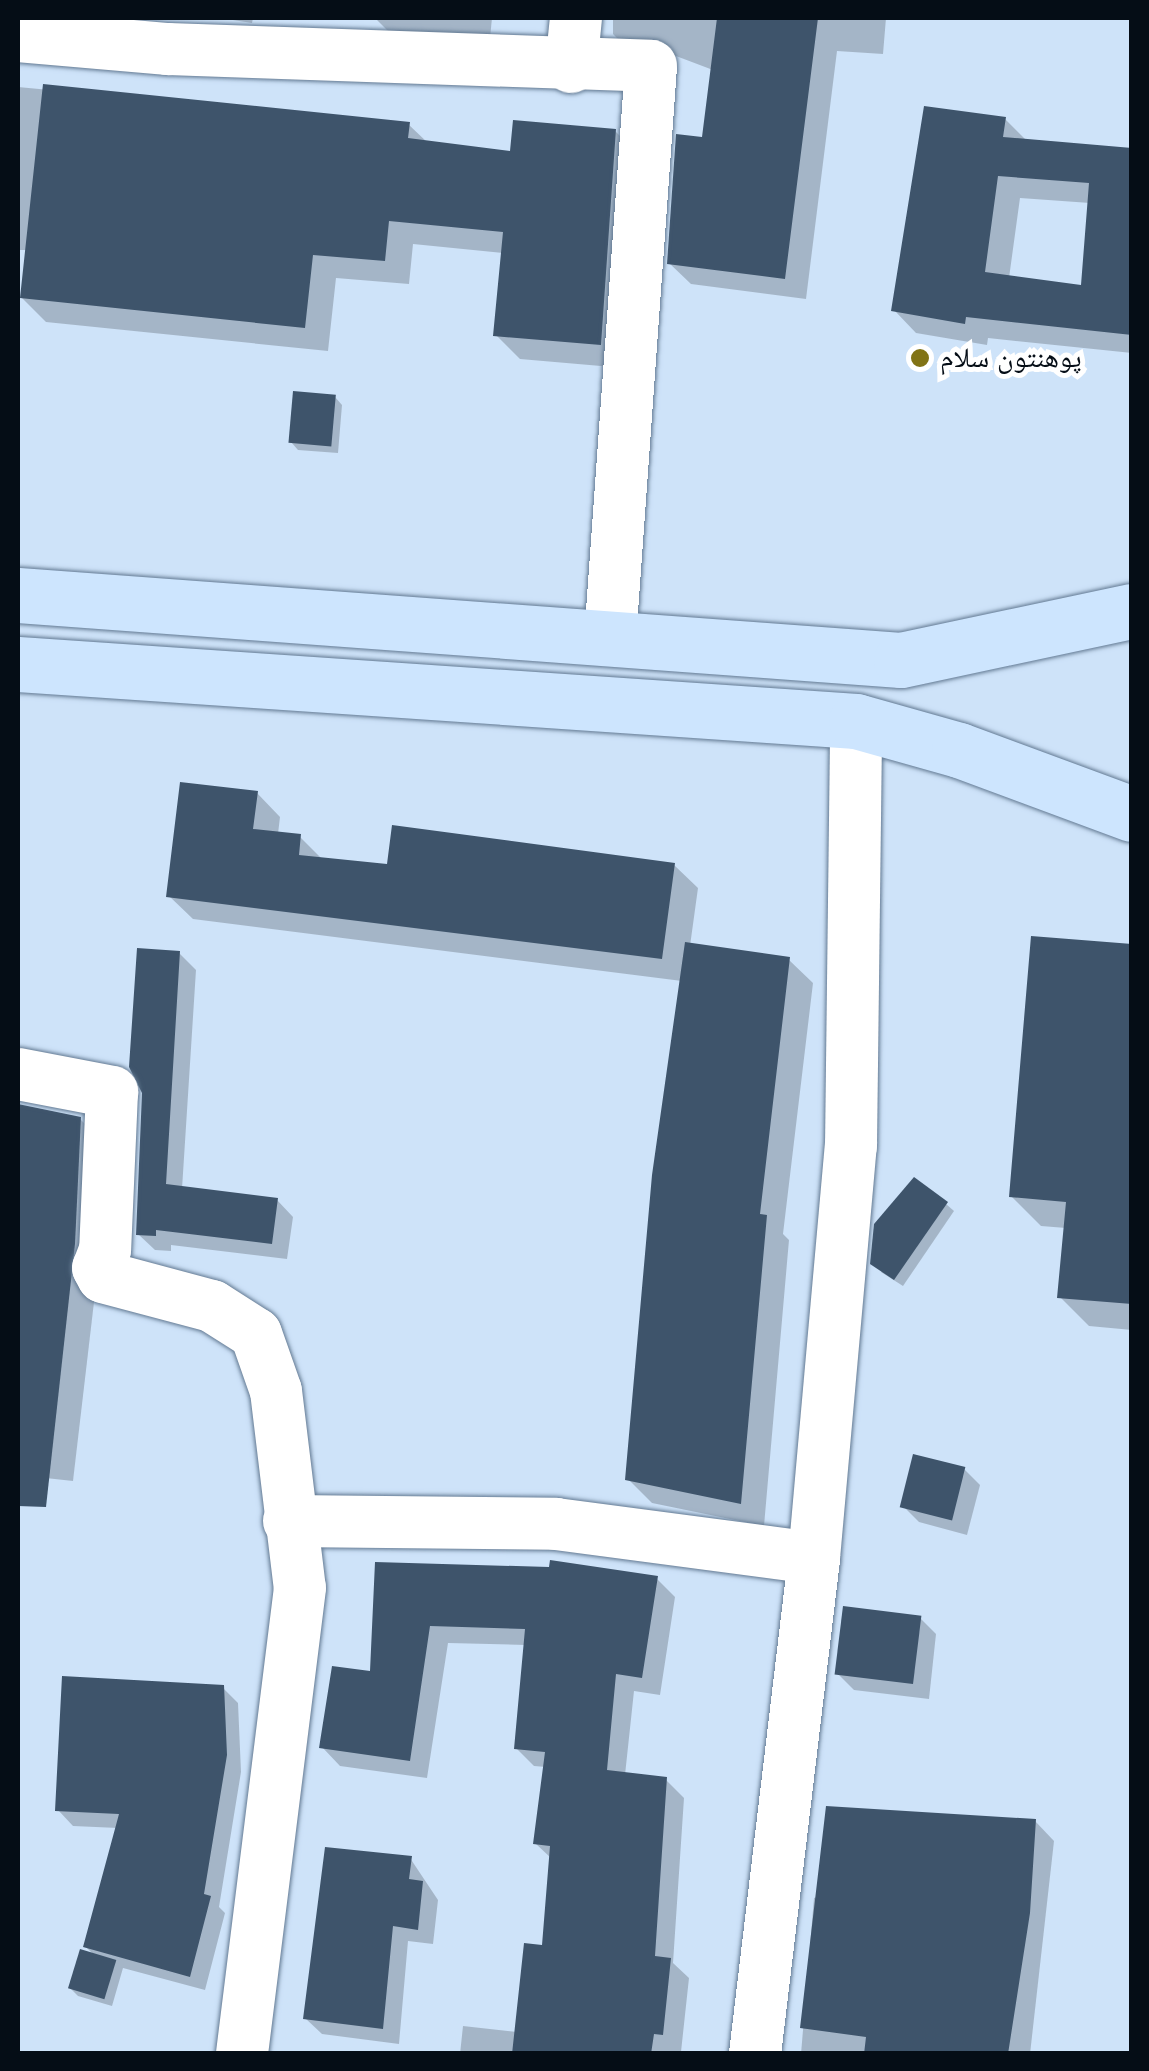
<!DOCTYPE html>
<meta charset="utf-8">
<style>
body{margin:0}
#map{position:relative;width:1149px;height:2071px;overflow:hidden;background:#cee3f9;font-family:Helvetica,"Noto Naskh Arabic",sans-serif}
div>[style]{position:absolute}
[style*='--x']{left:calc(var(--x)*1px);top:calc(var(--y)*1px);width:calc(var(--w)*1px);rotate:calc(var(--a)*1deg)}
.shadow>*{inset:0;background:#0003}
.building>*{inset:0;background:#3e546b;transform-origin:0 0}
.roads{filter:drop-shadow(0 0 2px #627992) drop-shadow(0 0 2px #627992)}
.street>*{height:52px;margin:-26px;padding:0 26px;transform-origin:26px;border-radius:26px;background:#fff}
.secondary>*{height:55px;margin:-27.5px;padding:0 27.5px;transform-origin:27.5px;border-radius:27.5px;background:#cde5fe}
.dots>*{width:28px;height:28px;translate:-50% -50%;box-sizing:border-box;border:5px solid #fff;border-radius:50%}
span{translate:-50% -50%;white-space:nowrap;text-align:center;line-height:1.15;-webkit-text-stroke:10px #fff;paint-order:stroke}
.poi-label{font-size:28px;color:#050d16}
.left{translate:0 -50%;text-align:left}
.frame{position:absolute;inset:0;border:20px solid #050d16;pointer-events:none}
</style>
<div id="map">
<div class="shadow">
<i style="clip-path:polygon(220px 18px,253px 18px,252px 23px)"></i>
<i style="clip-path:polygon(375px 18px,492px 18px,489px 48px,397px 40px)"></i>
<i style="clip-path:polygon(613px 18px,886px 18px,883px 54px,837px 51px,806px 299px,691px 284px,669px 263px,704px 139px,713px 70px,676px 56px,634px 55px,613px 34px)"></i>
<i style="clip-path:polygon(18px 87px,408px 124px,428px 143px,513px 154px,615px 131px,640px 156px,624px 368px,520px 359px,496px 335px,503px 253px,413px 244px,409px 284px,336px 278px,328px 351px,46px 322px,22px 298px,27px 250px,18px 250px)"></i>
<i style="clip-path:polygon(evenodd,1005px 119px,1027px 141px,1132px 150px,1132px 353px,988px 338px,987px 345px,916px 333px,894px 310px,1005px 119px,1020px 198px,1090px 203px,1083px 287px,1009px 278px,1020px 198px)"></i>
<i style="clip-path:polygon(335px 397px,342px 405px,338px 453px,298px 450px,291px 442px)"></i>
<i style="clip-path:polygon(257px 793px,280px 817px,278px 834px,300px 837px,323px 860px,389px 867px,674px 865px,698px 888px,690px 946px,789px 960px,813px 983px,783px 1234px,789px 1240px,764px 1526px,652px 1503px,628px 1479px,682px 981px,193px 919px,169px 896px)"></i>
<i style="clip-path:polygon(1132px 946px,1132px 1330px,1089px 1326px,1060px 1297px,1066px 1228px,1041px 1226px,1011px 1196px)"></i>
<i style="clip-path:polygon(179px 953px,196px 970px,182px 1189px,277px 1200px,293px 1217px,287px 1259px,171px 1245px,171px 1251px,155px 1250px,138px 1234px)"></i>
<i style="clip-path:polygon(18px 1107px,80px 1119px,103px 1142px,98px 1268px,73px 1481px,18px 1475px)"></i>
<i style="clip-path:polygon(946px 1204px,954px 1211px,903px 1286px,881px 1272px)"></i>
<i style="clip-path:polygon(964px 1469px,980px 1485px,967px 1535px,919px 1522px,903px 1506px)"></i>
<i style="clip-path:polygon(377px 1564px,657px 1579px,675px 1597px,660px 1695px,634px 1691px,625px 1775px,666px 1780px,684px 1798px,673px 1963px,689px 1978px,681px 2052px,460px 2054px,463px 2026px,517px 2032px,544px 1948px,552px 1859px,535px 1843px,546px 1767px,534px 1766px,516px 1748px,526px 1645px,448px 1643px,427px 1778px,340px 1766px,322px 1747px,373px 1674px)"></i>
<i style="clip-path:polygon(920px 1618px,936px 1634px,929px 1699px,854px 1690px,838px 1674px)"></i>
<i style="clip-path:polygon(223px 1688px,238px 1703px,241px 1772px,219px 1907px,225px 1913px,205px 1990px,123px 1968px,112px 2006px,78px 1996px,70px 1988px,96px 1957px,85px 1946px,118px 1828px,73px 1826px,58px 1810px)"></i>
<i style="clip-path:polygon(1035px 1821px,1054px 1841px,1030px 2054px,801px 2054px,814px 1898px)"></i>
<i style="clip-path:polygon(410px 1858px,438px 1900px,433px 1944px,408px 1941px,399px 2044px,322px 2034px,305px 2018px)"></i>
</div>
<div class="building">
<i style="clip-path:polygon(717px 18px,818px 18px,785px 279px,667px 264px,676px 134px,702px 137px)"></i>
<i style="clip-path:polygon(43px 84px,410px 122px,408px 138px,510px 151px,513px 120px,616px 129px,601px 345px,493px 336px,503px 232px,389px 221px,385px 261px,313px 255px,305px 328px,20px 298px)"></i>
<i style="clip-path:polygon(evenodd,924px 106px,1006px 117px,1003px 137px,1132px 148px,1132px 335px,966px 317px,965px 324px,891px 311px,924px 106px,998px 176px,1089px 183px,1081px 285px,985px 272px,998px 176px)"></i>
<i style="left:293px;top:391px;width:43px;height:52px;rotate:5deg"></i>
<i style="clip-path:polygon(180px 782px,258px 791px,253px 829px,301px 834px,299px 855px,387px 864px,392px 825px,675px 863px,662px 959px,166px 897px)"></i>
<i style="clip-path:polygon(1031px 936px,1132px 944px,1132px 1304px,1057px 1298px,1066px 1202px,1009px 1197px)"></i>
<i style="clip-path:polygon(685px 942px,790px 957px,760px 1214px,767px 1215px,741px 1504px,625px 1480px,652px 1175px)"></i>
<i style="clip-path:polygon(137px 948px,180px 951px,166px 1184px,278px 1198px,272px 1244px,156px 1230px,156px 1236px,136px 1235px,142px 1093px,129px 1067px)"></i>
<i style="clip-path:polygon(18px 1104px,81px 1117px,75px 1244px,46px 1507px,18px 1506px)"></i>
<i style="clip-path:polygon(914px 1177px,948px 1202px,894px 1280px,870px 1264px,874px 1224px)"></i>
<i style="left:913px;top:1454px;width:54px;height:55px;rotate:14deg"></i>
<i style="clip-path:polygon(550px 1560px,658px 1576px,642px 1678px,616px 1674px,607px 1770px,667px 1777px,655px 1956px,671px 1958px,663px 2035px,654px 2034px,651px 2054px,512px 2054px,524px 1943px,542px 1945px,550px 1846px,533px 1844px,545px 1752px,514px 1749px,525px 1629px,430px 1626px,410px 1761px,319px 1748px,332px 1666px,370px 1671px,375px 1562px,549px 1567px)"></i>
<i style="left:843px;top:1606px;width:79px;height:69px;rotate:7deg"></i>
<i style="clip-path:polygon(62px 1676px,224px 1685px,227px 1755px,204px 1894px,211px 1896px,190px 1977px,83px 1947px,119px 1814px,55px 1811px)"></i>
<i style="clip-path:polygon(826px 1806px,1036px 1819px,1030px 1913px,1008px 2054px,864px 2054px,866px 2037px,800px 2028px)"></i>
<i style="clip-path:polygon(325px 1847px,412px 1856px,409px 1879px,423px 1881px,418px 1930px,393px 1926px,383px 2029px,303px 2019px)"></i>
<i style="left:80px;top:1949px;width:38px;height:41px;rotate:17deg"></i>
</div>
<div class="roads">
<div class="street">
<i style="--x:18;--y:36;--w:151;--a:5"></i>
<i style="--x:168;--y:49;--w:483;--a:2"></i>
<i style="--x:651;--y:66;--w:574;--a:94.09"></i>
<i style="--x:571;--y:67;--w:49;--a:-84.2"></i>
<i style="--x:18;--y:1074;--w:96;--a:10.8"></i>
<i style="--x:112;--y:1092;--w:158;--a:92.5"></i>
<i style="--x:105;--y:1250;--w:19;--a:111"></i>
<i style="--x:98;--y:1268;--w:10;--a:61"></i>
<i style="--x:103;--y:1277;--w:113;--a:14.9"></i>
<i style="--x:212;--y:1306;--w:52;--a:32.5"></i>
<i style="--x:256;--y:1334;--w:60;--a:70.7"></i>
<i style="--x:276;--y:1391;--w:198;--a:83.1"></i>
<i style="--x:300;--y:1588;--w:470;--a:97.1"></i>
<i style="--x:289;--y:1521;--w:267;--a:0.6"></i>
<i style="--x:556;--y:1524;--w:260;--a:7.5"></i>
<i style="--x:755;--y:2054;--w:499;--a:-83.2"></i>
<i style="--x:814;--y:1558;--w:414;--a:-84.9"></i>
<i style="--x:851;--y:1146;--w:425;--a:-89.3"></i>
</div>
<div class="secondary">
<i style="--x:18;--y:595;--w:885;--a:4.21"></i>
<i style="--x:901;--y:660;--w:236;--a:-12"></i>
<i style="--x:18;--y:664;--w:840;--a:3.89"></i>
<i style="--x:856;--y:721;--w:107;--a:15.7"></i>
<i style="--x:959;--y:750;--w:184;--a:20.3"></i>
</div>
</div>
<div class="dots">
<i style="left:920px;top:358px;background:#817315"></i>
</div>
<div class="poi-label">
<span class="left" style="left:940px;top:358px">پوهنتون سلام</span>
</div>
<div class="frame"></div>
</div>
